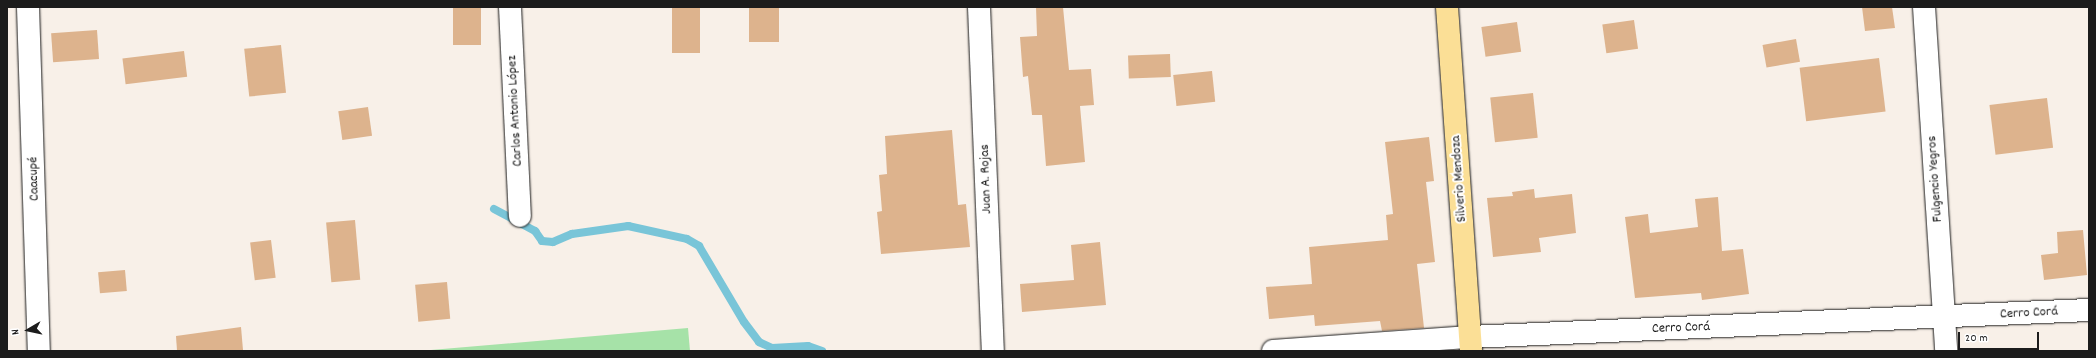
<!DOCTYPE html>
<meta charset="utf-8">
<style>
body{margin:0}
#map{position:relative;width:2096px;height:358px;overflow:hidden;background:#f8f0e8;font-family:Dekko,sans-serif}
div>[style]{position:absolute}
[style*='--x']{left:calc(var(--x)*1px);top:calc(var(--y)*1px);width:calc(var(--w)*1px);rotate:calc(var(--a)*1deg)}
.green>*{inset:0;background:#a6e2a8}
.stream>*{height:8px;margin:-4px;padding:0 4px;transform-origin:4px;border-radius:4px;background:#79c5d8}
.building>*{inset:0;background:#ddb38d;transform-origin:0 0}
.roads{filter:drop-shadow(0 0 1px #1c1c1c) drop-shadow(0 0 1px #1c1c1c)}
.minor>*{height:22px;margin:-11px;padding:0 11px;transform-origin:11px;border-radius:11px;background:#fff}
.highway>*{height:22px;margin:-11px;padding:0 11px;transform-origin:11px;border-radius:11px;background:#fbdf96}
span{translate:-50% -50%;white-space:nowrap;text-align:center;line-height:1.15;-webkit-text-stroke:4px #fff;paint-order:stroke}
.street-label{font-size:14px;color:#1c1c1c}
.frame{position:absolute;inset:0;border:8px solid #1c1c1c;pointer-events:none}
.north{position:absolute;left:8px;top:310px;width:40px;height:40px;-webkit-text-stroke:3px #fff;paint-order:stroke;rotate:261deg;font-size:11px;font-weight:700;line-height:16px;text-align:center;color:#1c1c1c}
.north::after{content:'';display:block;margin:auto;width:14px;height:18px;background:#1c1c1c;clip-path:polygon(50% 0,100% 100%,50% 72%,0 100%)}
.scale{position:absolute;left:1958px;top:332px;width:81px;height:18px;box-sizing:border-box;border:2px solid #1c1c1c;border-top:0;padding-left:5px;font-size:12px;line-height:14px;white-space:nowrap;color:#1c1c1c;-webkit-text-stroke:3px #fff;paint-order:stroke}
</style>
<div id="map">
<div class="green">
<i style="clip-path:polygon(688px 328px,690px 351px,419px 351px)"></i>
</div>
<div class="stream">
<i style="--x:494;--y:209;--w:47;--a:28.2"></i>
<i style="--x:535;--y:231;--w:12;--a:55"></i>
<i style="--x:542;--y:241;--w:11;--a:5"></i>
<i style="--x:553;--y:242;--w:21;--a:-23"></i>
<i style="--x:572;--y:234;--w:57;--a:-8.1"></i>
<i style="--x:628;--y:226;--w:60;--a:12.4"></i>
<i style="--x:687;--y:239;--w:14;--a:30"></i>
<i style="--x:699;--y:246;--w:88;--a:59.4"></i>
<i style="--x:744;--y:322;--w:25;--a:53"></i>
<i style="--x:759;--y:342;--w:14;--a:25"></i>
<i style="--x:772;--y:348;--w:36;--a:-3"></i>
<i style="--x:808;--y:346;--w:15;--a:20"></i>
</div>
<div class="building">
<i style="left:453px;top:7px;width:28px;height:38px"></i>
<i style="left:672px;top:7px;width:28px;height:46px"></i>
<i style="left:749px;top:7px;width:30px;height:35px"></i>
<i style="clip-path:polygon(1036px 7px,1063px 7px,1069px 70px,1091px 69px,1094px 105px,1080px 106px,1085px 162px,1046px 166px,1042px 115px,1032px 115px,1028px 76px,1023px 77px,1020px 37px,1037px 36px)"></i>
<i style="clip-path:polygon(1862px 7px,1892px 7px,1895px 28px,1865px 31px)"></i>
<i style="left:1634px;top:20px;width:29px;height:32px;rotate:82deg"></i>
<i style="left:1517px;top:22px;width:30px;height:36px;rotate:82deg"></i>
<i style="left:97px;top:30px;width:29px;height:46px;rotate:86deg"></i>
<i style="left:1796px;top:39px;width:23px;height:34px;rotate:80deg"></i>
<i style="left:281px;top:45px;width:48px;height:37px;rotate:84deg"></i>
<i style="left:184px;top:51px;width:26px;height:62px;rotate:83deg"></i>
<i style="left:1170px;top:54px;width:23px;height:42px;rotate:88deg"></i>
<i style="left:1879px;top:58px;width:54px;height:80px;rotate:83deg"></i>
<i style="left:1212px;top:71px;width:31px;height:39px;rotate:84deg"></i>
<i style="left:1533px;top:93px;width:45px;height:43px;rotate:84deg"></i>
<i style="left:2047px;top:98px;width:50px;height:58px;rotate:83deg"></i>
<i style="left:368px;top:107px;width:29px;height:30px;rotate:82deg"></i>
<i style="clip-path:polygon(952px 130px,958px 205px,966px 204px,970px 247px,881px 254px,877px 212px,882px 211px,879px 175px,887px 174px,885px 136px)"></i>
<i style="clip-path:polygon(1429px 137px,1434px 181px,1426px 182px,1435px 262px,1417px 264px,1424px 328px,1382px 331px,1380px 321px,1315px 326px,1314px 315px,1269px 319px,1266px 287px,1312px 284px,1309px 247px,1388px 240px,1386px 215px,1393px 214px,1385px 142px)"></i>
<i style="clip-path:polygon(1534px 189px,1535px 198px,1572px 194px,1576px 233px,1539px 238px,1541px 252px,1493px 257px,1487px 198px,1513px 196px,1512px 192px)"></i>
<i style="clip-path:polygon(1718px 197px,1722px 251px,1743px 249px,1749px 294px,1702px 300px,1701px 293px,1635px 298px,1625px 217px,1648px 214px,1650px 233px,1698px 227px,1695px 199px)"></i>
<i style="left:355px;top:220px;width:60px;height:29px;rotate:85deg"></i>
<i style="clip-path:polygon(2083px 230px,2087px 275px,2044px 280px,2041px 255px,2058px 253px,2057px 232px)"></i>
<i style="left:271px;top:240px;width:38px;height:21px;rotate:83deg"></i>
<i style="clip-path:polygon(1100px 242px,1106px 305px,1022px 312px,1020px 284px,1074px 280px,1071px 245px)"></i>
<i style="left:125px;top:270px;width:21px;height:27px;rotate:85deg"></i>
<i style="left:447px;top:282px;width:37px;height:32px;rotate:85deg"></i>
<i style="clip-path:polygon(241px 327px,243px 350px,177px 351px,176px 336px)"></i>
</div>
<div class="roads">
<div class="minor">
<i style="--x:28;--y:7;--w:344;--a:88.2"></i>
<i style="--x:510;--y:7;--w:209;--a:87.3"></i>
<i style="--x:979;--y:7;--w:344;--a:87.7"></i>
<i style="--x:1924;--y:7;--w:345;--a:86.3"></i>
<i style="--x:1273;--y:351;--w:197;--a:-4.1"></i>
<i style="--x:1470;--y:337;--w:620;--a:-2.5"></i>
</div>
<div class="highway">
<i style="--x:1447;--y:7;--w:345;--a:86"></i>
</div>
</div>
<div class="street-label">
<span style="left:515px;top:111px;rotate:-93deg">Carlos Antonio López</span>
<span style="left:34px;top:179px;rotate:-92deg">Caacupé</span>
<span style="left:986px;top:179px;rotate:-92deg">Juan A. Rojas</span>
<span style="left:1459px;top:179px;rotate:-94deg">Silverio Mendoza</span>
<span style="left:1935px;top:179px;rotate:-94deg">Fulgencio Yegros</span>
<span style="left:2029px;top:313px;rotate:-3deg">Cerro Corá</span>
<span style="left:1681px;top:328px;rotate:-2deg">Cerro Corá</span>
</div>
<div class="frame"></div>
<div class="north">N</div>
<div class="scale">20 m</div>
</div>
